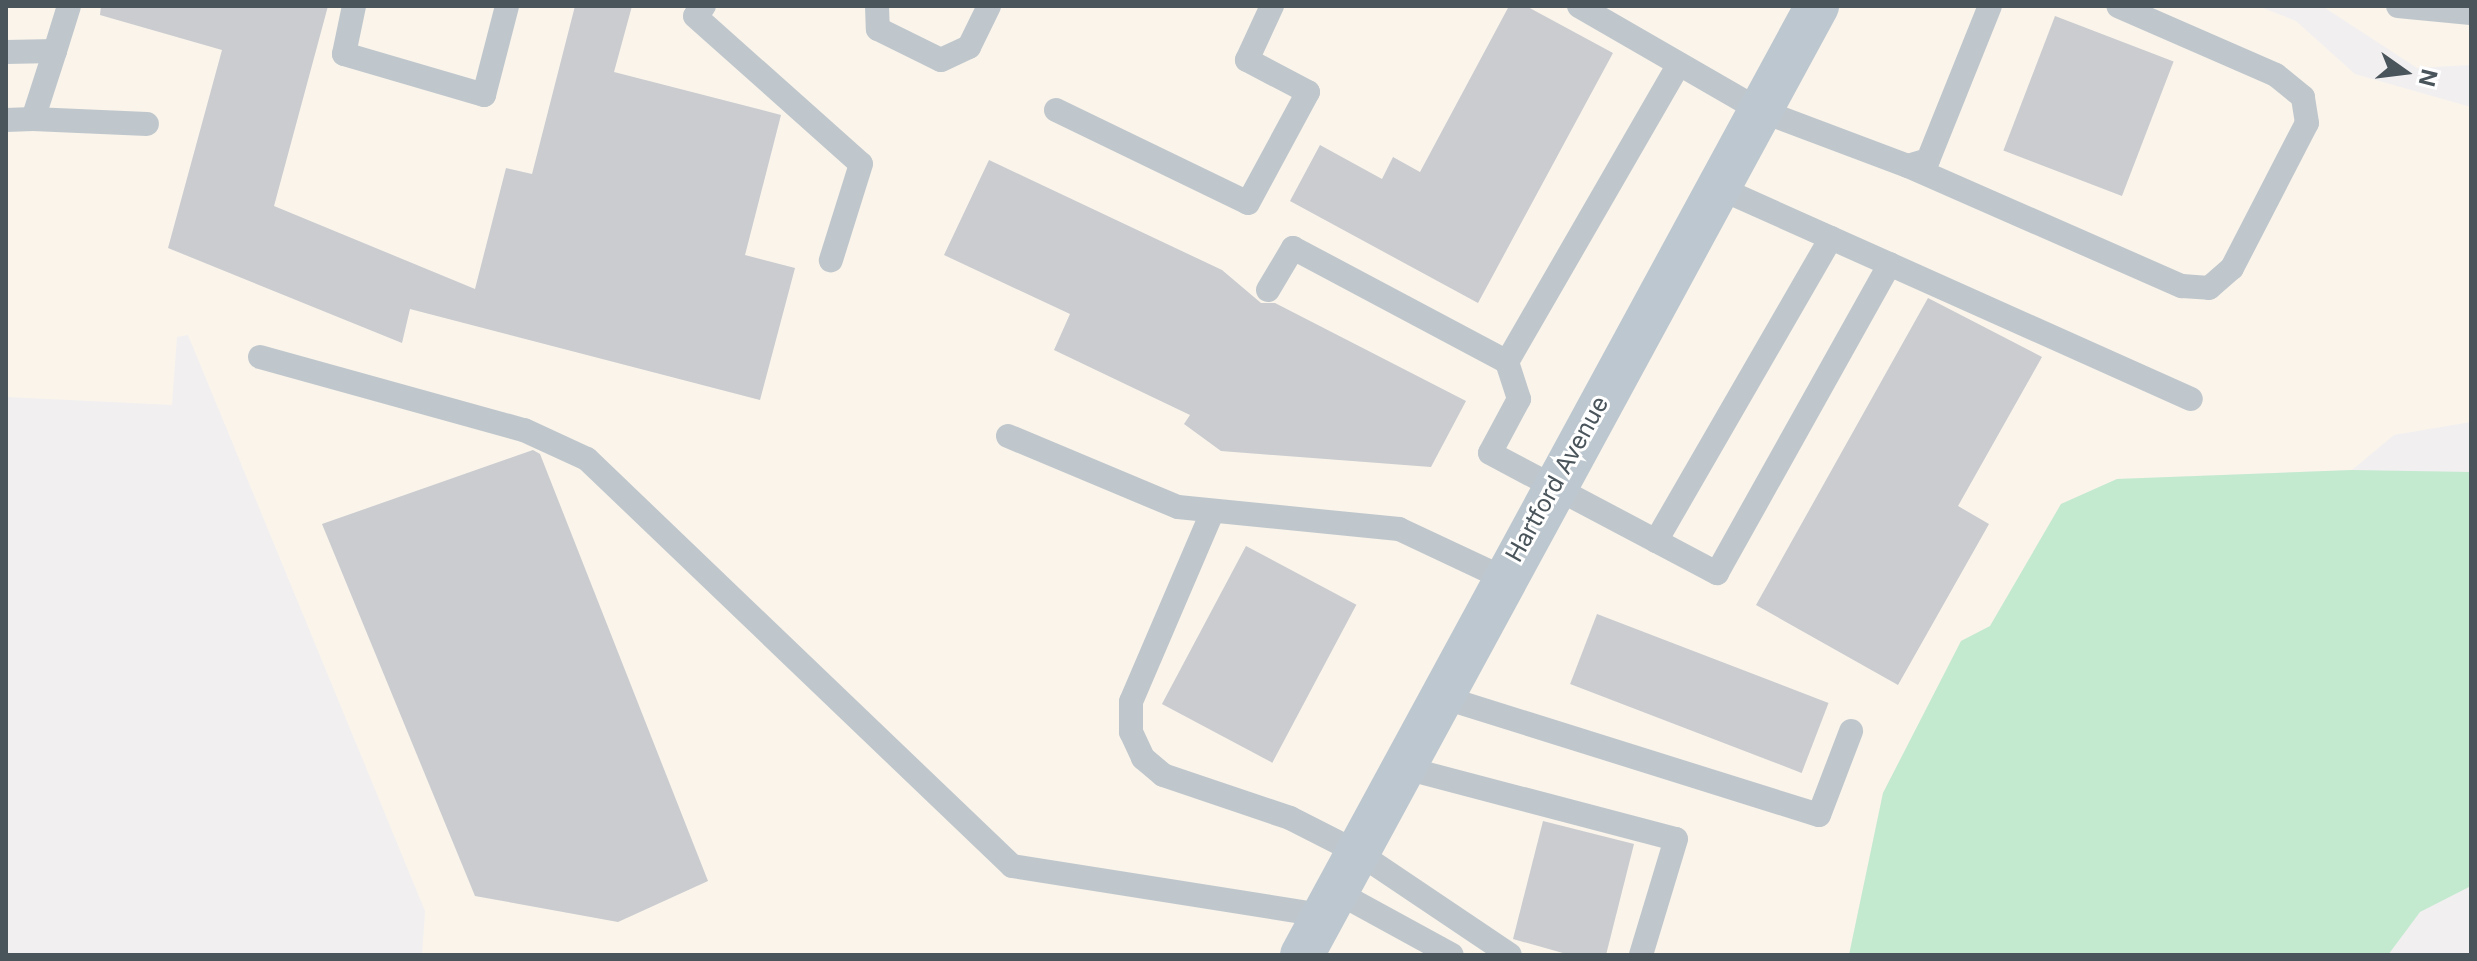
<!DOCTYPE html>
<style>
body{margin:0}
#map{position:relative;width:2477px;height:961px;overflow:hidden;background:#f1eff0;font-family:Inter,sans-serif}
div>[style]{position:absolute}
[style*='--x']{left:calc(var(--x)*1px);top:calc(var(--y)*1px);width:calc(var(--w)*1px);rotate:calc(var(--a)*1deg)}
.commercial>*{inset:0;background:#faf4eb}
.green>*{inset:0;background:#c3eacf}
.building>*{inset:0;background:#caccd0;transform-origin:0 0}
.service>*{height:24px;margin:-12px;padding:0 12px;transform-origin:12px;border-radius:12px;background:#bfc7cc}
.secondary>*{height:44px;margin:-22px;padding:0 22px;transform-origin:22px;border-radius:22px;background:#bdc7cf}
span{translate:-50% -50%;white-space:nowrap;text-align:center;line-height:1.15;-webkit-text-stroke:6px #fff;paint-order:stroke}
.street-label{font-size:24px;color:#49545b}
.frame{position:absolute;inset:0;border:8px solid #49545b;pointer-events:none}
.north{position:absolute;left:2365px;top:32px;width:80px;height:80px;-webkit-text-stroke:6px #fff;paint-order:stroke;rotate:104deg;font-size:22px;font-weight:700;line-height:32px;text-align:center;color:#49545b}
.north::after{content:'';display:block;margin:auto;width:28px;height:36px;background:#49545b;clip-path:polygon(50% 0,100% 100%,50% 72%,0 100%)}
</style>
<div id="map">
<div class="commercial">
<i style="clip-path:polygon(6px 6px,2258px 6px,2296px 21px,2355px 74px,2471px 107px,2471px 422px,2394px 435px,2352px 470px,2117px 479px,2061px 504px,1990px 626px,1961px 642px,1883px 793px,1849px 955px,422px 955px,425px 911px,188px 335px,177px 337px,172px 405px,6px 397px)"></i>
<i style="clip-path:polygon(2322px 6px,2471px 6px,2471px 65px,2417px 68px)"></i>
</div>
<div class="green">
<i style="clip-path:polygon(2352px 470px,2471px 472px,2471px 886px,2420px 912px,2388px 955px,1849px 955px,1883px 793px,1961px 641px,1990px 626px,2061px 504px,2117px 479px)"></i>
</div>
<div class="building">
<i style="clip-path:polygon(101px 6px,328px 6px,274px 206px,475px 289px,506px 168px,532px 174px,575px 6px,632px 6px,614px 72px,781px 115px,745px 255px,795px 268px,760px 400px,410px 309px,402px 343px,168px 248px,222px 50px,100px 15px)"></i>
<i style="clip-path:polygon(1509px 6px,1526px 6px,1613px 53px,1478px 303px,1290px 201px,1320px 145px,1382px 179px,1393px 157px,1420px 172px)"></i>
<i style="left:2055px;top:16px;width:127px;height:144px;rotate:21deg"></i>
<i style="clip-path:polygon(989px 160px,1222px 270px,1261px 303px,1275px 303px,1466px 401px,1431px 467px,1221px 451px,1184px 424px,1190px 415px,1054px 350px,1070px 314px,944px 255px)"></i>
<i style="clip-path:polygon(1928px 298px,2042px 357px,1958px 506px,1989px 524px,1898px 685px,1756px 605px)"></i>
<i style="clip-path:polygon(533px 450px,540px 454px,708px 881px,618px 922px,475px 896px,322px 524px)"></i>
<i style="left:1246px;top:546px;width:125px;height:179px;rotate:28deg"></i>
<i style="left:1597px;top:614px;width:248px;height:75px;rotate:21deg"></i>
<i style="clip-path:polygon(1543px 821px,1634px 844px,1606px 955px,1570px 955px,1513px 939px)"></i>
</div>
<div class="service">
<i style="--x:354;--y:6;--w:49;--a:101.8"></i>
<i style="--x:344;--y:54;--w:146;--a:16.3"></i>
<i style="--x:484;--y:95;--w:92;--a:-75.5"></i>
<i style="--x:704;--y:6;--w:13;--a:132"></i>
<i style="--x:695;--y:16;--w:222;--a:41.7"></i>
<i style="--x:861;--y:164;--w:101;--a:107.4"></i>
<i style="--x:877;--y:6;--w:23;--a:88"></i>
<i style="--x:878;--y:29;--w:70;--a:26.2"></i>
<i style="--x:941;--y:60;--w:31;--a:-25"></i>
<i style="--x:969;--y:47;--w:46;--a:-64"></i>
<i style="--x:1579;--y:6;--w:208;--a:30"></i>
<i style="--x:1759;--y:110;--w:159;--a:20.6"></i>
<i style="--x:1908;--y:166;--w:21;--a:-17"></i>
<i style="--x:1928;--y:160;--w:166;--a:-68.1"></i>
<i style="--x:2398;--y:6;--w:73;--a:5.5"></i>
<i style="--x:6;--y:52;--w:49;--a:-1.2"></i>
<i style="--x:55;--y:51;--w:47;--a:-72.7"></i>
<i style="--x:1056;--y:110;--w:213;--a:25.8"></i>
<i style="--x:1248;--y:203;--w:126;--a:-61.6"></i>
<i style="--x:1308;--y:92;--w:69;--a:-152.3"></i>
<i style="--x:1247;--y:60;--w:60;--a:-65.2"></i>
<i style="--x:33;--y:119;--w:114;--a:2.5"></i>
<i style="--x:6;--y:120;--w:27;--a:-2"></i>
<i style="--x:33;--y:119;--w:71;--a:-72.1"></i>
<i style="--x:1908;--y:166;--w:299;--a:23.7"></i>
<i style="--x:2182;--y:286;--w:27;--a:4"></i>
<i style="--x:2209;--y:288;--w:30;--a:-41"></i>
<i style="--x:2232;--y:268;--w:163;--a:-62.7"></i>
<i style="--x:2307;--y:123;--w:26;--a:-99"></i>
<i style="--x:2303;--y:97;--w:35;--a:-141"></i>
<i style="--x:2276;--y:75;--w:172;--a:-156.4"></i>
<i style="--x:1717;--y:187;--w:519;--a:24.1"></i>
<i style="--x:1268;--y:290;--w:49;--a:-59.2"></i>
<i style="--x:1293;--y:248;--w:242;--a:28"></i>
<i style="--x:1507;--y:362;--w:39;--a:72"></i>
<i style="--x:1519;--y:399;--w:61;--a:118.2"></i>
<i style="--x:1490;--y:453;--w:257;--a:27.9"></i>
<i style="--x:1717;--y:573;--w:354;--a:-60.8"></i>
<i style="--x:260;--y:357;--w:274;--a:15.5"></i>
<i style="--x:524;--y:430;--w:69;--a:24.7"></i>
<i style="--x:587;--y:459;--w:588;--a:43.76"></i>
<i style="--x:1012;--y:866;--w:315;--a:9"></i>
<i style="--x:1507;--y:362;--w:344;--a:-60"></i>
<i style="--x:1008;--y:436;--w:184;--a:22.7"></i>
<i style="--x:1178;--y:507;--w:222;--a:5.7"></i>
<i style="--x:1399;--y:529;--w:115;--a:25.2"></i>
<i style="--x:1211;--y:515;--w:203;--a:113.2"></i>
<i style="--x:1131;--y:702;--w:30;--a:90"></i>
<i style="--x:1131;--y:732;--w:29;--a:65"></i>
<i style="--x:1143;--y:758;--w:26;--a:40"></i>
<i style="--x:1163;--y:775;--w:134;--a:18.7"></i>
<i style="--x:1290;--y:818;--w:75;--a:26.9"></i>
<i style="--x:1357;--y:852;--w:184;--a:33.9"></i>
<i style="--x:1656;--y:541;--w:350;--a:-60"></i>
<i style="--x:1439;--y:696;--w:398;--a:17.4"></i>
<i style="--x:1819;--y:815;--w:90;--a:-69.1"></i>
<i style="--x:1401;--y:767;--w:284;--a:14.7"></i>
<i style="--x:1676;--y:839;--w:121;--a:106.8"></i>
<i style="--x:1335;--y:891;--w:133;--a:28.7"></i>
</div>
<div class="secondary">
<i style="--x:1302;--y:955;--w:1080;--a:-61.51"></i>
</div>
<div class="street-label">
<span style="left:1557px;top:479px;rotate:-61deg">Hartford Avenue</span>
</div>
<div class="frame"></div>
<div class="north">N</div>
</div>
